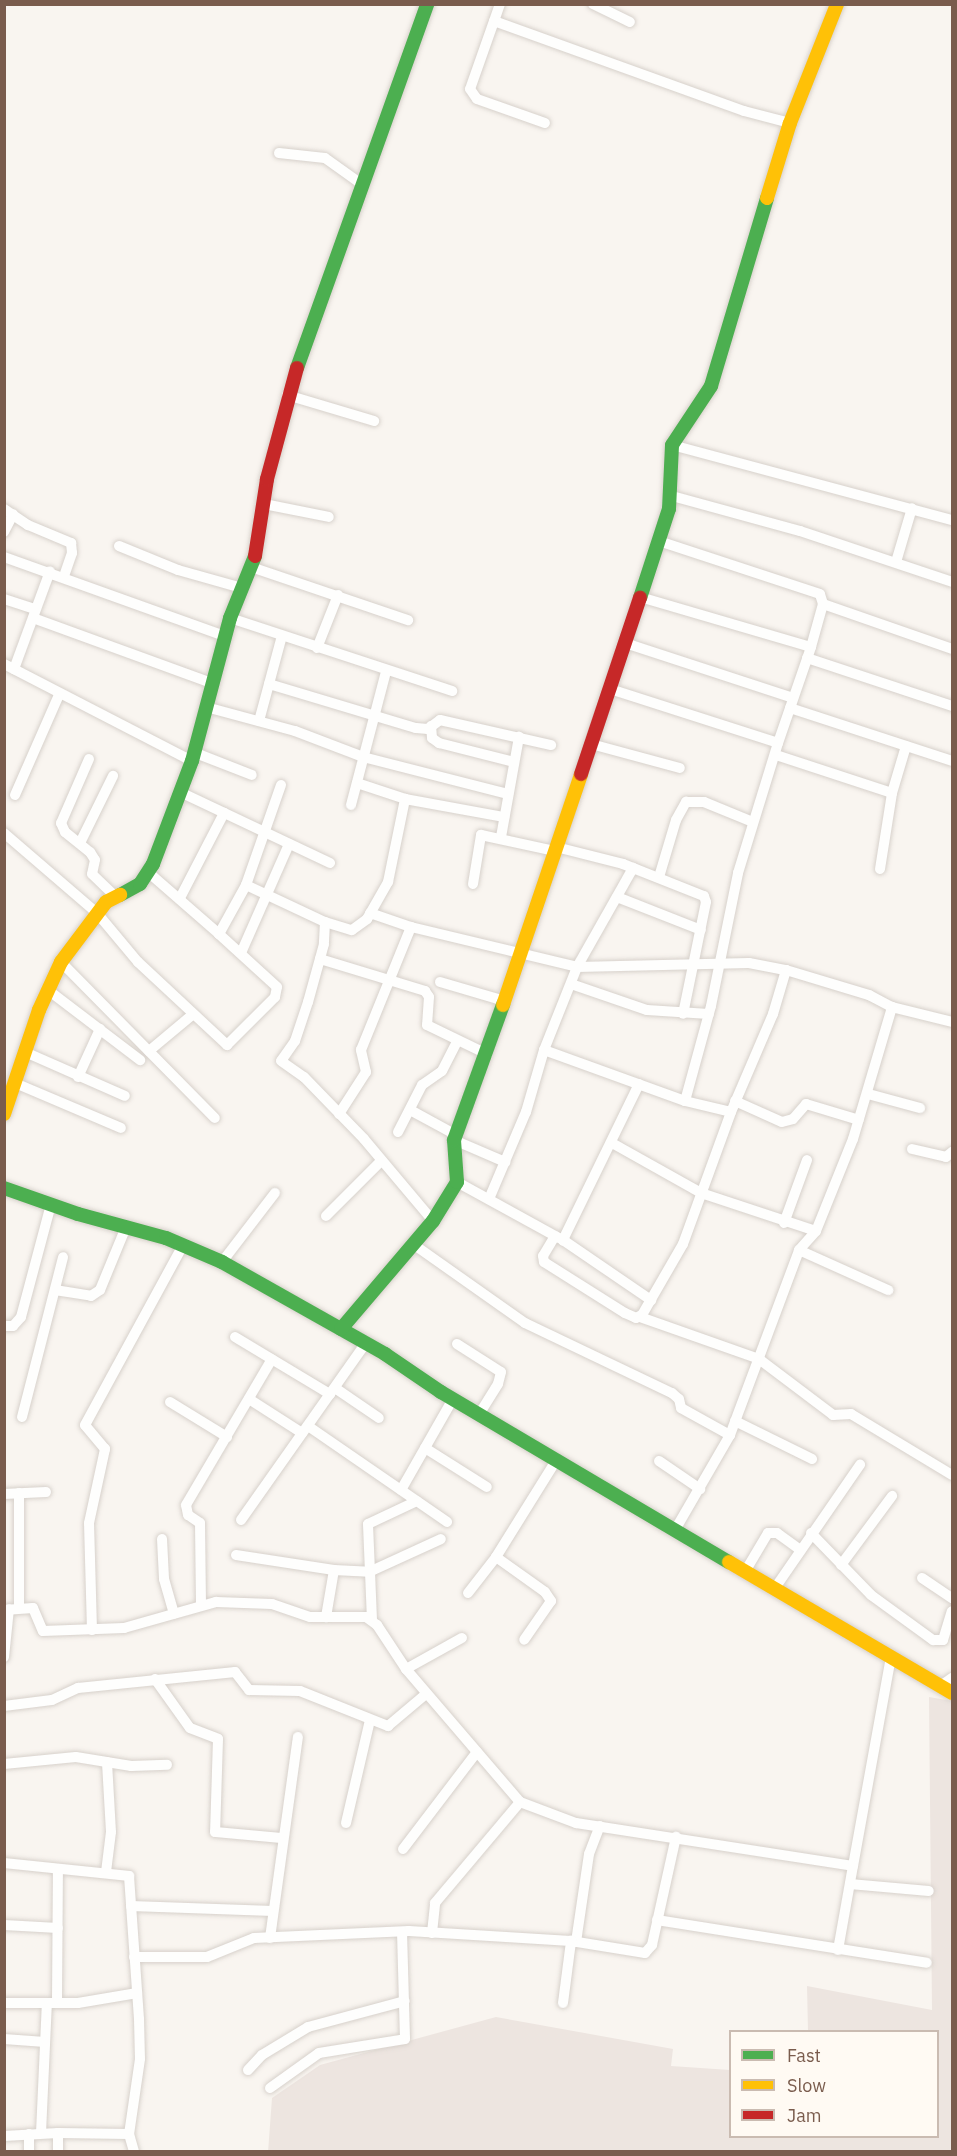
<!DOCTYPE html>
<style>
body{margin:0}
#map{position:relative;width:957px;height:2156px;overflow:hidden;background:#f9f5f0;font-family:"IBM Plex Sans",sans-serif}
div>[style]{position:absolute}
[style*='--x']{left:calc(var(--x)*1px);top:calc(var(--y)*1px);width:calc(var(--w)*1px);rotate:calc(var(--a)*1deg)}
.industrial>*{inset:0;background:#ede5e0}
.roads{filter:drop-shadow(0 0 2px #d7d1cb) drop-shadow(0 0 2px #d7d1cb)}
.street>*{height:10px;margin:-5px;padding:0 5px;transform-origin:5px;border-radius:5px;background:#fefefd}
.fast>*{height:14px;margin:-7px;padding:0 7px;transform-origin:7px;border-radius:7px;background:#4caf50}
.slow>*{height:14px;margin:-7px;padding:0 7px;transform-origin:7px;border-radius:7px;background:#ffc107}
.jam>*{height:14px;margin:-7px;padding:0 7px;transform-origin:7px;border-radius:7px;background:#c62828}
span{translate:-50% -50%;white-space:nowrap;text-align:center;line-height:1.15;-webkit-text-stroke:4.5px #fffaf3;paint-order:stroke}
.frame{position:absolute;inset:0;border:6px solid #7a5c4d;pointer-events:none}
.legend{position:absolute;left:729px;top:2030px;width:210px;height:108px;box-sizing:border-box;background:#fffaf3;border:2px solid #cabbb1;margin:0;padding:8px 10px;list-style:none;font-size:18px;color:#7a5c4d}
.legend li{display:flex;align-items:center;gap:12px;height:30px}
.legend b{width:30px;border:2px solid #cabbb1}
</style>
<div id="map">
<div class="industrial">
<i style="clip-path:polygon(929px 1697px,952px 1701px,952px 2151px,268px 2152px,272px 2098px,320px 2065px,496px 2017px,673px 2049px,671px 2066px,730px 2070px,730px 2136px,938px 2136px,938px 2032px,808px 2031px,807px 1986px,932px 2010px)"></i>
</div>
<div class="roads">
<div class="street">
<i style="--x:500;--y:4;--w:90;--a:109.4"></i>
<i style="--x:470;--y:89;--w:12;--a:55"></i>
<i style="--x:477;--y:99;--w:72;--a:19.4"></i>
<i style="--x:593;--y:4;--w:41;--a:25.9"></i>
<i style="--x:494;--y:21;--w:266;--a:19.8"></i>
<i style="--x:744;--y:111;--w:48;--a:14.6"></i>
<i style="--x:279;--y:153;--w:46;--a:6.2"></i>
<i style="--x:325;--y:158;--w:43;--a:35.5"></i>
<i style="--x:287;--y:395;--w:91;--a:16.6"></i>
<i style="--x:672;--y:445;--w:290;--a:15"></i>
<i style="--x:672;--y:496;--w:133;--a:15.3"></i>
<i style="--x:800;--y:531;--w:160;--a:18.5"></i>
<i style="--x:264;--y:504;--w:66;--a:11.3"></i>
<i style="--x:4;--y:509;--w:29;--a:34"></i>
<i style="--x:28;--y:525;--w:47;--a:22.7"></i>
<i style="--x:71;--y:543;--w:10;--a:84"></i>
<i style="--x:72;--y:553;--w:24;--a:109"></i>
<i style="--x:4;--y:532;--w:20;--a:-63"></i>
<i style="--x:119;--y:546;--w:64;--a:22.1"></i>
<i style="--x:178;--y:570;--w:66;--a:15.7"></i>
<i style="--x:4;--y:557;--w:235;--a:19.7"></i>
<i style="--x:896;--y:562;--w:56;--a:-73.5"></i>
<i style="--x:251;--y:567;--w:166;--a:18.7"></i>
<i style="--x:640;--y:597;--w:178;--a:16.3"></i>
<i style="--x:4;--y:599;--w:33;--a:18"></i>
<i style="--x:823;--y:604;--w:137;--a:19.2"></i>
<i style="--x:33;--y:618;--w:190;--a:20"></i>
<i style="--x:230;--y:618;--w:234;--a:18.2"></i>
<i style="--x:625;--y:643;--w:177;--a:18.1"></i>
<i style="--x:317;--y:648;--w:57;--a:-68.4"></i>
<i style="--x:807;--y:658;--w:153;--a:18.3"></i>
<i style="--x:4;--y:664;--w:212;--a:27.3"></i>
<i style="--x:14;--y:669;--w:104;--a:-69.8"></i>
<i style="--x:269;--y:684;--w:153;--a:16.7"></i>
<i style="--x:416;--y:728;--w:12;--a:5"></i>
<i style="--x:428;--y:729;--w:15;--a:-37"></i>
<i style="--x:440;--y:720;--w:114;--a:12.7"></i>
<i style="--x:610;--y:689;--w:176;--a:17.8"></i>
<i style="--x:778;--y:743;--w:102;--a:-71"></i>
<i style="--x:811;--y:647;--w:45;--a:-74.4"></i>
<i style="--x:823;--y:604;--w:10;--a:-107"></i>
<i style="--x:820;--y:594;--w:169;--a:-161.8"></i>
<i style="--x:206;--y:707;--w:92;--a:15.1"></i>
<i style="--x:295;--y:731;--w:73;--a:20.9"></i>
<i style="--x:363;--y:757;--w:150;--a:14.3"></i>
<i style="--x:790;--y:708;--w:170;--a:18.1"></i>
<i style="--x:259;--y:721;--w:88;--a:-74.9"></i>
<i style="--x:431;--y:726;--w:12;--a:85"></i>
<i style="--x:432;--y:738;--w:9;--a:36"></i>
<i style="--x:439;--y:743;--w:77;--a:14.2"></i>
<i style="--x:591;--y:744;--w:92;--a:15.1"></i>
<i style="--x:193;--y:752;--w:63;--a:21.3"></i>
<i style="--x:776;--y:755;--w:122;--a:18.1"></i>
<i style="--x:89;--y:759;--w:70;--a:113.6"></i>
<i style="--x:61;--y:823;--w:10;--a:66"></i>
<i style="--x:65;--y:832;--w:32;--a:39"></i>
<i style="--x:90;--y:852;--w:9;--a:58"></i>
<i style="--x:95;--y:860;--w:14;--a:102"></i>
<i style="--x:92;--y:874;--w:33;--a:44"></i>
<i style="--x:357;--y:783;--w:51;--a:18.4"></i>
<i style="--x:405;--y:799;--w:101;--a:10.3"></i>
<i style="--x:180;--y:792;--w:166;--a:25.3"></i>
<i style="--x:15;--y:795;--w:109;--a:-66.3"></i>
<i style="--x:351;--y:805;--w:138;--a:-75.3"></i>
<i style="--x:4;--y:833;--w:123;--a:40.7"></i>
<i style="--x:97;--y:913;--w:64;--a:50.1"></i>
<i style="--x:138;--y:962;--w:122;--a:43"></i>
<i style="--x:227;--y:1045;--w:68;--a:-45"></i>
<i style="--x:275;--y:997;--w:10;--a:-79"></i>
<i style="--x:277;--y:987;--w:79;--a:-137.6"></i>
<i style="--x:501;--y:837;--w:102;--a:-79.8"></i>
<i style="--x:80;--y:843;--w:75;--a:-63.8"></i>
<i style="--x:556;--y:847;--w:69;--a:14.2"></i>
<i style="--x:623;--y:864;--w:87;--a:21.6"></i>
<i style="--x:704;--y:896;--w:6;--a:72"></i>
<i style="--x:706;--y:902;--w:114;--a:101.6"></i>
<i style="--x:880;--y:869;--w:77;--a:-81"></i>
<i style="--x:892;--y:793;--w:49;--a:-73.4"></i>
<i style="--x:148;--y:872;--w:94;--a:41.1"></i>
<i style="--x:219;--y:934;--w:56;--a:-61.1"></i>
<i style="--x:246;--y:885;--w:87;--a:25.1"></i>
<i style="--x:325;--y:922;--w:28;--a:17"></i>
<i style="--x:352;--y:930;--w:19;--a:-36"></i>
<i style="--x:367;--y:919;--w:43;--a:-60.4"></i>
<i style="--x:388;--y:882;--w:85;--a:-78.4"></i>
<i style="--x:659;--y:877;--w:59;--a:-73.4"></i>
<i style="--x:676;--y:820;--w:21;--a:-61"></i>
<i style="--x:686;--y:802;--w:18;--a:0"></i>
<i style="--x:704;--y:802;--w:53;--a:22.2"></i>
<i style="--x:473;--y:884;--w:50;--a:-80.7"></i>
<i style="--x:481;--y:835;--w:76;--a:12.2"></i>
<i style="--x:246;--y:885;--w:106;--a:-70.7"></i>
<i style="--x:617;--y:897;--w:90;--a:21.4"></i>
<i style="--x:180;--y:898;--w:96;--a:-62.6"></i>
<i style="--x:370;--y:913;--w:43;--a:18.9"></i>
<i style="--x:411;--y:927;--w:171;--a:13.5"></i>
<i style="--x:577;--y:967;--w:172;--a:-1.3"></i>
<i style="--x:749;--y:963;--w:38;--a:11"></i>
<i style="--x:325;--y:922;--w:22;--a:93"></i>
<i style="--x:324;--y:944;--w:60;--a:105.4"></i>
<i style="--x:308;--y:1002;--w:41;--a:108.4"></i>
<i style="--x:295;--y:1041;--w:24;--a:125"></i>
<i style="--x:281;--y:1061;--w:28;--a:35"></i>
<i style="--x:304;--y:1077;--w:86;--a:45.9"></i>
<i style="--x:364;--y:1139;--w:107;--a:49.9"></i>
<i style="--x:241;--y:953;--w:119;--a:-66.2"></i>
<i style="--x:320;--y:959;--w:110;--a:16.9"></i>
<i style="--x:425;--y:991;--w:7;--a:56"></i>
<i style="--x:429;--y:997;--w:28;--a:94"></i>
<i style="--x:427;--y:1025;--w:67;--a:25.8"></i>
<i style="--x:61;--y:962;--w:219;--a:45.4"></i>
<i style="--x:440;--y:982;--w:68;--a:16.3"></i>
<i style="--x:571;--y:984;--w:80;--a:18.9"></i>
<i style="--x:647;--y:1010;--w:62;--a:3.7"></i>
<i style="--x:48;--y:990;--w:116;--a:37.3"></i>
<i style="--x:544;--y:1050;--w:150;--a:19.9"></i>
<i style="--x:685;--y:1101;--w:47;--a:13.4"></i>
<i style="--x:149;--y:1051;--w:56;--a:-39.9"></i>
<i style="--x:25;--y:1052;--w:109;--a:23.7"></i>
<i style="--x:78;--y:1077;--w:53;--a:-65.4"></i>
<i style="--x:15;--y:1083;--w:115;--a:23"></i>
<i style="--x:639;--y:1084;--w:174;--a:116"></i>
<i style="--x:563;--y:1240;--w:107;--a:34.3"></i>
<i style="--x:868;--y:1094;--w:54;--a:15.1"></i>
<i style="--x:685;--y:1101;--w:98;--a:-74.7"></i>
<i style="--x:711;--y:1006;--w:136;--a:-78.5"></i>
<i style="--x:738;--y:873;--w:136;--a:-72.9"></i>
<i style="--x:735;--y:1101;--w:51;--a:24.1"></i>
<i style="--x:782;--y:1122;--w:11;--a:-15"></i>
<i style="--x:793;--y:1119;--w:20;--a:-49"></i>
<i style="--x:806;--y:1104;--w:55;--a:16.8"></i>
<i style="--x:412;--y:1111;--w:50;--a:28.6"></i>
<i style="--x:339;--y:1114;--w:50;--a:-57.3"></i>
<i style="--x:366;--y:1072;--w:23;--a:-103"></i>
<i style="--x:361;--y:1050;--w:133;--a:-67.9"></i>
<i style="--x:398;--y:1132;--w:53;--a:-62.9"></i>
<i style="--x:422;--y:1085;--w:24;--a:-35"></i>
<i style="--x:442;--y:1071;--w:34;--a:-63"></i>
<i style="--x:454;--y:1140;--w:56;--a:23.3"></i>
<i style="--x:612;--y:1143;--w:102;--a:29.3"></i>
<i style="--x:701;--y:1193;--w:121;--a:18.3"></i>
<i style="--x:912;--y:1149;--w:35;--a:13"></i>
<i style="--x:946;--y:1157;--w:8;--a:-40"></i>
<i style="--x:457;--y:1182;--w:116;--a:28.8"></i>
<i style="--x:489;--y:1199;--w:95;--a:-67"></i>
<i style="--x:526;--y:1112;--w:65;--a:-73.8"></i>
<i style="--x:544;--y:1050;--w:89;--a:-68.3"></i>
<i style="--x:577;--y:967;--w:114;--a:-60.5"></i>
<i style="--x:326;--y:1216;--w:78;--a:-45"></i>
<i style="--x:784;--y:1223;--w:67;--a:-69.9"></i>
<i style="--x:555;--y:1236;--w:23;--a:121"></i>
<i style="--x:543;--y:1256;--w:6;--a:81"></i>
<i style="--x:544;--y:1262;--w:96;--a:32.2"></i>
<i style="--x:625;--y:1313;--w:12;--a:24"></i>
<i style="--x:636;--y:1318;--w:7;--a:-27"></i>
<i style="--x:642;--y:1315;--w:82;--a:-60"></i>
<i style="--x:683;--y:1244;--w:140;--a:-70"></i>
<i style="--x:731;--y:1112;--w:107;--a:-66.8"></i>
<i style="--x:773;--y:1014;--w:46;--a:-73.5"></i>
<i style="--x:786;--y:970;--w:87;--a:16.8"></i>
<i style="--x:869;--y:995;--w:26;--a:28"></i>
<i style="--x:413;--y:1244;--w:137;--a:35.2"></i>
<i style="--x:525;--y:1323;--w:163;--a:25.5"></i>
<i style="--x:672;--y:1393;--w:9;--a:41"></i>
<i style="--x:679;--y:1399;--w:9;--a:77"></i>
<i style="--x:681;--y:1408;--w:56;--a:28.9"></i>
<i style="--x:799;--y:1250;--w:98;--a:24.2"></i>
<i style="--x:222;--y:1262;--w:87;--a:-52.5"></i>
<i style="--x:55;--y:1290;--w:36;--a:9"></i>
<i style="--x:91;--y:1296;--w:11;--a:-34"></i>
<i style="--x:100;--y:1290;--w:68;--a:-67.6"></i>
<i style="--x:640;--y:1317;--w:126;--a:19.4"></i>
<i style="--x:759;--y:1359;--w:93;--a:37.1"></i>
<i style="--x:833;--y:1415;--w:18;--a:-3"></i>
<i style="--x:851;--y:1414;--w:118;--a:31.1"></i>
<i style="--x:4;--y:1326;--w:9;--a:0"></i>
<i style="--x:13;--y:1326;--w:12;--a:-48"></i>
<i style="--x:21;--y:1317;--w:117;--a:-75.1"></i>
<i style="--x:235;--y:1337;--w:111;--a:31"></i>
<i style="--x:457;--y:1344;--w:52;--a:32.5"></i>
<i style="--x:501;--y:1372;--w:12;--a:104"></i>
<i style="--x:498;--y:1384;--w:36;--a:122"></i>
<i style="--x:335;--y:1388;--w:53;--a:34.3"></i>
<i style="--x:249;--y:1399;--w:63;--a:32.7"></i>
<i style="--x:170;--y:1402;--w:67;--a:31.6"></i>
<i style="--x:22;--y:1417;--w:165;--a:-75.6"></i>
<i style="--x:735;--y:1421;--w:86;--a:26.3"></i>
<i style="--x:308;--y:1426;--w:169;--a:34.6"></i>
<i style="--x:425;--y:1448;--w:73;--a:32.2"></i>
<i style="--x:659;--y:1461;--w:50;--a:34.3"></i>
<i style="--x:401;--y:1490;--w:105;--a:-60.3"></i>
<i style="--x:19;--y:1493;--w:114;--a:90"></i>
<i style="--x:4;--y:1494;--w:42;--a:-2.7"></i>
<i style="--x:241;--y:1520;--w:217;--a:-54.8"></i>
<i style="--x:675;--y:1530;--w:110;--a:-59.9"></i>
<i style="--x:730;--y:1435;--w:197;--a:-69.5"></i>
<i style="--x:799;--y:1250;--w:25;--a:-48"></i>
<i style="--x:816;--y:1231;--w:99;--a:-68.1"></i>
<i style="--x:853;--y:1139;--w:138;--a:-73.5"></i>
<i style="--x:892;--y:1007;--w:62;--a:14"></i>
<i style="--x:811;--y:1533;--w:86;--a:45.9"></i>
<i style="--x:871;--y:1595;--w:77;--a:36"></i>
<i style="--x:933;--y:1640;--w:10;--a:0"></i>
<i style="--x:943;--y:1640;--w:30;--a:-73"></i>
<i style="--x:162;--y:1539;--w:40;--a:87.1"></i>
<i style="--x:164;--y:1579;--w:36;--a:74"></i>
<i style="--x:236;--y:1555;--w:99;--a:8.7"></i>
<i style="--x:334;--y:1570;--w:48;--a:99.7"></i>
<i style="--x:496;--y:1557;--w:60;--a:35.5"></i>
<i style="--x:545;--y:1592;--w:11;--a:56"></i>
<i style="--x:551;--y:1601;--w:47;--a:124.7"></i>
<i style="--x:841;--y:1565;--w:86;--a:-53.5"></i>
<i style="--x:334;--y:1570;--w:35;--a:3"></i>
<i style="--x:369;--y:1572;--w:79;--a:-24.6"></i>
<i style="--x:746;--y:1570;--w:43;--a:-59.3"></i>
<i style="--x:768;--y:1533;--w:9;--a:0"></i>
<i style="--x:777;--y:1533;--w:29;--a:36"></i>
<i style="--x:922;--y:1578;--w:36;--a:34"></i>
<i style="--x:775;--y:1588;--w:150;--a:-55.4"></i>
<i style="--x:468;--y:1593;--w:46;--a:-52.1"></i>
<i style="--x:496;--y:1557;--w:115;--a:-58.1"></i>
<i style="--x:201;--y:1605;--w:82;--a:-90.7"></i>
<i style="--x:200;--y:1523;--w:14;--a:-146"></i>
<i style="--x:188;--y:1515;--w:10;--a:-101"></i>
<i style="--x:186;--y:1505;--w:169;--a:-59.5"></i>
<i style="--x:4;--y:1610;--w:29;--a:-4"></i>
<i style="--x:33;--y:1608;--w:25;--a:67"></i>
<i style="--x:43;--y:1631;--w:81;--a:-2.1"></i>
<i style="--x:124;--y:1628;--w:96;--a:-15.8"></i>
<i style="--x:216;--y:1602;--w:56;--a:2"></i>
<i style="--x:272;--y:1604;--w:40;--a:18.9"></i>
<i style="--x:310;--y:1617;--w:56;--a:0"></i>
<i style="--x:366;--y:1617;--w:14;--a:36"></i>
<i style="--x:377;--y:1625;--w:53;--a:56.6"></i>
<i style="--x:406;--y:1669;--w:175;--a:49.4"></i>
<i style="--x:520;--y:1802;--w:60;--a:20.6"></i>
<i style="--x:576;--y:1823;--w:280;--a:8.8"></i>
<i style="--x:853;--y:1866;--w:213;--a:-79.7"></i>
<i style="--x:372;--y:1620;--w:96;--a:-92.4"></i>
<i style="--x:368;--y:1524;--w:54;--a:-25.1"></i>
<i style="--x:92;--y:1630;--w:107;--a:-91.6"></i>
<i style="--x:89;--y:1523;--w:76;--a:-77.8"></i>
<i style="--x:105;--y:1449;--w:31;--a:-130"></i>
<i style="--x:85;--y:1425;--w:205;--a:-61.4"></i>
<i style="--x:4;--y:1657;--w:48;--a:-84.1"></i>
<i style="--x:406;--y:1669;--w:64;--a:-29"></i>
<i style="--x:155;--y:1679;--w:60;--a:54.5"></i>
<i style="--x:190;--y:1728;--w:30;--a:21"></i>
<i style="--x:218;--y:1739;--w:93;--a:91.8"></i>
<i style="--x:215;--y:1832;--w:67;--a:5.1"></i>
<i style="--x:939;--y:1687;--w:16;--a:-35"></i>
<i style="--x:4;--y:1706;--w:48;--a:-7.1"></i>
<i style="--x:52;--y:1700;--w:29;--a:-25"></i>
<i style="--x:78;--y:1688;--w:158;--a:-5.8"></i>
<i style="--x:235;--y:1672;--w:23;--a:52"></i>
<i style="--x:249;--y:1690;--w:51;--a:1.1"></i>
<i style="--x:300;--y:1691;--w:95;--a:21.7"></i>
<i style="--x:388;--y:1726;--w:50;--a:-40.1"></i>
<i style="--x:4;--y:1764;--w:72;--a:-5.6"></i>
<i style="--x:76;--y:1757;--w:56;--a:9.3"></i>
<i style="--x:131;--y:1766;--w:36;--a:-2"></i>
<i style="--x:346;--y:1823;--w:106;--a:-76.9"></i>
<i style="--x:403;--y:1849;--w:122;--a:-52.7"></i>
<i style="--x:4;--y:1863;--w:126;--a:5.9"></i>
<i style="--x:129;--y:1876;--w:143;--a:86"></i>
<i style="--x:139;--y:2019;--w:40;--a:88.6"></i>
<i style="--x:140;--y:2059;--w:76;--a:98.3"></i>
<i style="--x:129;--y:2134;--w:19;--a:74"></i>
<i style="--x:106;--y:1872;--w:40;--a:-82.9"></i>
<i style="--x:111;--y:1832;--w:70;--a:-93.3"></i>
<i style="--x:850;--y:1884;--w:79;--a:5.1"></i>
<i style="--x:131;--y:1906;--w:142;--a:2"></i>
<i style="--x:657;--y:1920;--w:273;--a:9"></i>
<i style="--x:4;--y:1925;--w:54;--a:3.2"></i>
<i style="--x:432;--y:1933;--w:30;--a:-84"></i>
<i style="--x:435;--y:1903;--w:132;--a:-49.9"></i>
<i style="--x:270;--y:1938;--w:203;--a:-82.1"></i>
<i style="--x:576;--y:1942;--w:89;--a:-81.6"></i>
<i style="--x:589;--y:1854;--w:30;--a:-69"></i>
<i style="--x:838;--y:1950;--w:85;--a:-79.9"></i>
<i style="--x:134;--y:1957;--w:73;--a:0"></i>
<i style="--x:207;--y:1957;--w:51;--a:-22"></i>
<i style="--x:254;--y:1938;--w:155;--a:-2.6"></i>
<i style="--x:409;--y:1931;--w:162;--a:3.5"></i>
<i style="--x:571;--y:1941;--w:75;--a:9.2"></i>
<i style="--x:645;--y:1953;--w:11;--a:-49"></i>
<i style="--x:652;--y:1945;--w:111;--a:-77.5"></i>
<i style="--x:4;--y:2003;--w:74;--a:0"></i>
<i style="--x:78;--y:2003;--w:60;--a:-9.6"></i>
<i style="--x:57;--y:2003;--w:133;--a:-89.6"></i>
<i style="--x:563;--y:2003;--w:63;--a:-82.6"></i>
<i style="--x:4;--y:2039;--w:41;--a:4.2"></i>
<i style="--x:248;--y:2070;--w:21;--a:-47"></i>
<i style="--x:262;--y:2055;--w:54;--a:-31.3"></i>
<i style="--x:308;--y:2027;--w:100;--a:-15"></i>
<i style="--x:270;--y:2088;--w:60;--a:-35.5"></i>
<i style="--x:319;--y:2053;--w:87;--a:-9.2"></i>
<i style="--x:405;--y:2039;--w:107;--a:-91.6"></i>
<i style="--x:41;--y:2133;--w:130;--a:-87.4"></i>
<i style="--x:58;--y:2133;--w:71;--a:0.8"></i>
<i style="--x:4;--y:2136;--w:54;--a:-3.2"></i>
<i style="--x:58;--y:2133;--w:19;--a:90"></i>
<i style="--x:29;--y:2152;--w:18;--a:-90"></i>
</div>
<div class="fast">
<i style="--x:297;--y:368;--w:387;--a:-70.3"></i>
<i style="--x:640;--y:598;--w:94;--a:-72"></i>
<i style="--x:669;--y:509;--w:64;--a:-87.3"></i>
<i style="--x:672;--y:445;--w:71;--a:-56.5"></i>
<i style="--x:711;--y:386;--w:196;--a:-73.4"></i>
<i style="--x:120;--y:895;--w:23;--a:-29"></i>
<i style="--x:140;--y:884;--w:24;--a:-57"></i>
<i style="--x:153;--y:864;--w:110;--a:-69.3"></i>
<i style="--x:192;--y:761;--w:148;--a:-75.1"></i>
<i style="--x:230;--y:618;--w:67;--a:-68"></i>
<i style="--x:4;--y:1188;--w:78;--a:19.4"></i>
<i style="--x:78;--y:1214;--w:91;--a:15.3"></i>
<i style="--x:166;--y:1238;--w:61;--a:23.2"></i>
<i style="--x:222;--y:1262;--w:187;--a:29.4"></i>
<i style="--x:385;--y:1354;--w:68;--a:34.2"></i>
<i style="--x:441;--y:1392;--w:334;--a:30.6"></i>
<i style="--x:341;--y:1329;--w:142;--a:-49.6"></i>
<i style="--x:433;--y:1221;--w:46;--a:-58.4"></i>
<i style="--x:457;--y:1182;--w:42;--a:-94.1"></i>
<i style="--x:454;--y:1140;--w:144;--a:-70.1"></i>
</div>
<div class="slow">
<i style="--x:767;--y:198;--w:78;--a:-73"></i>
<i style="--x:790;--y:123;--w:128;--a:-68.4"></i>
<i style="--x:503;--y:1005;--w:244;--a:-71.3"></i>
<i style="--x:4;--y:1114;--w:110;--a:-71.4"></i>
<i style="--x:39;--y:1010;--w:53;--a:-65.4"></i>
<i style="--x:61;--y:962;--w:75;--a:-53.1"></i>
<i style="--x:106;--y:902;--w:16;--a:-27"></i>
<i style="--x:729;--y:1562;--w:259;--a:30.4"></i>
</div>
<div class="jam">
<i style="--x:255;--y:556;--w:78;--a:-81.1"></i>
<i style="--x:267;--y:479;--w:115;--a:-74.9"></i>
<i style="--x:581;--y:774;--w:186;--a:-71.5"></i>
</div>
</div>
<div class="frame"></div>
<ul class="legend">
<li><b style="height:8px;background:#4caf50"></b>Fast</li>
<li><b style="height:8px;background:#ffc107"></b>Slow</li>
<li><b style="height:8px;background:#c62828"></b>Jam</li>
</ul>
</div>
